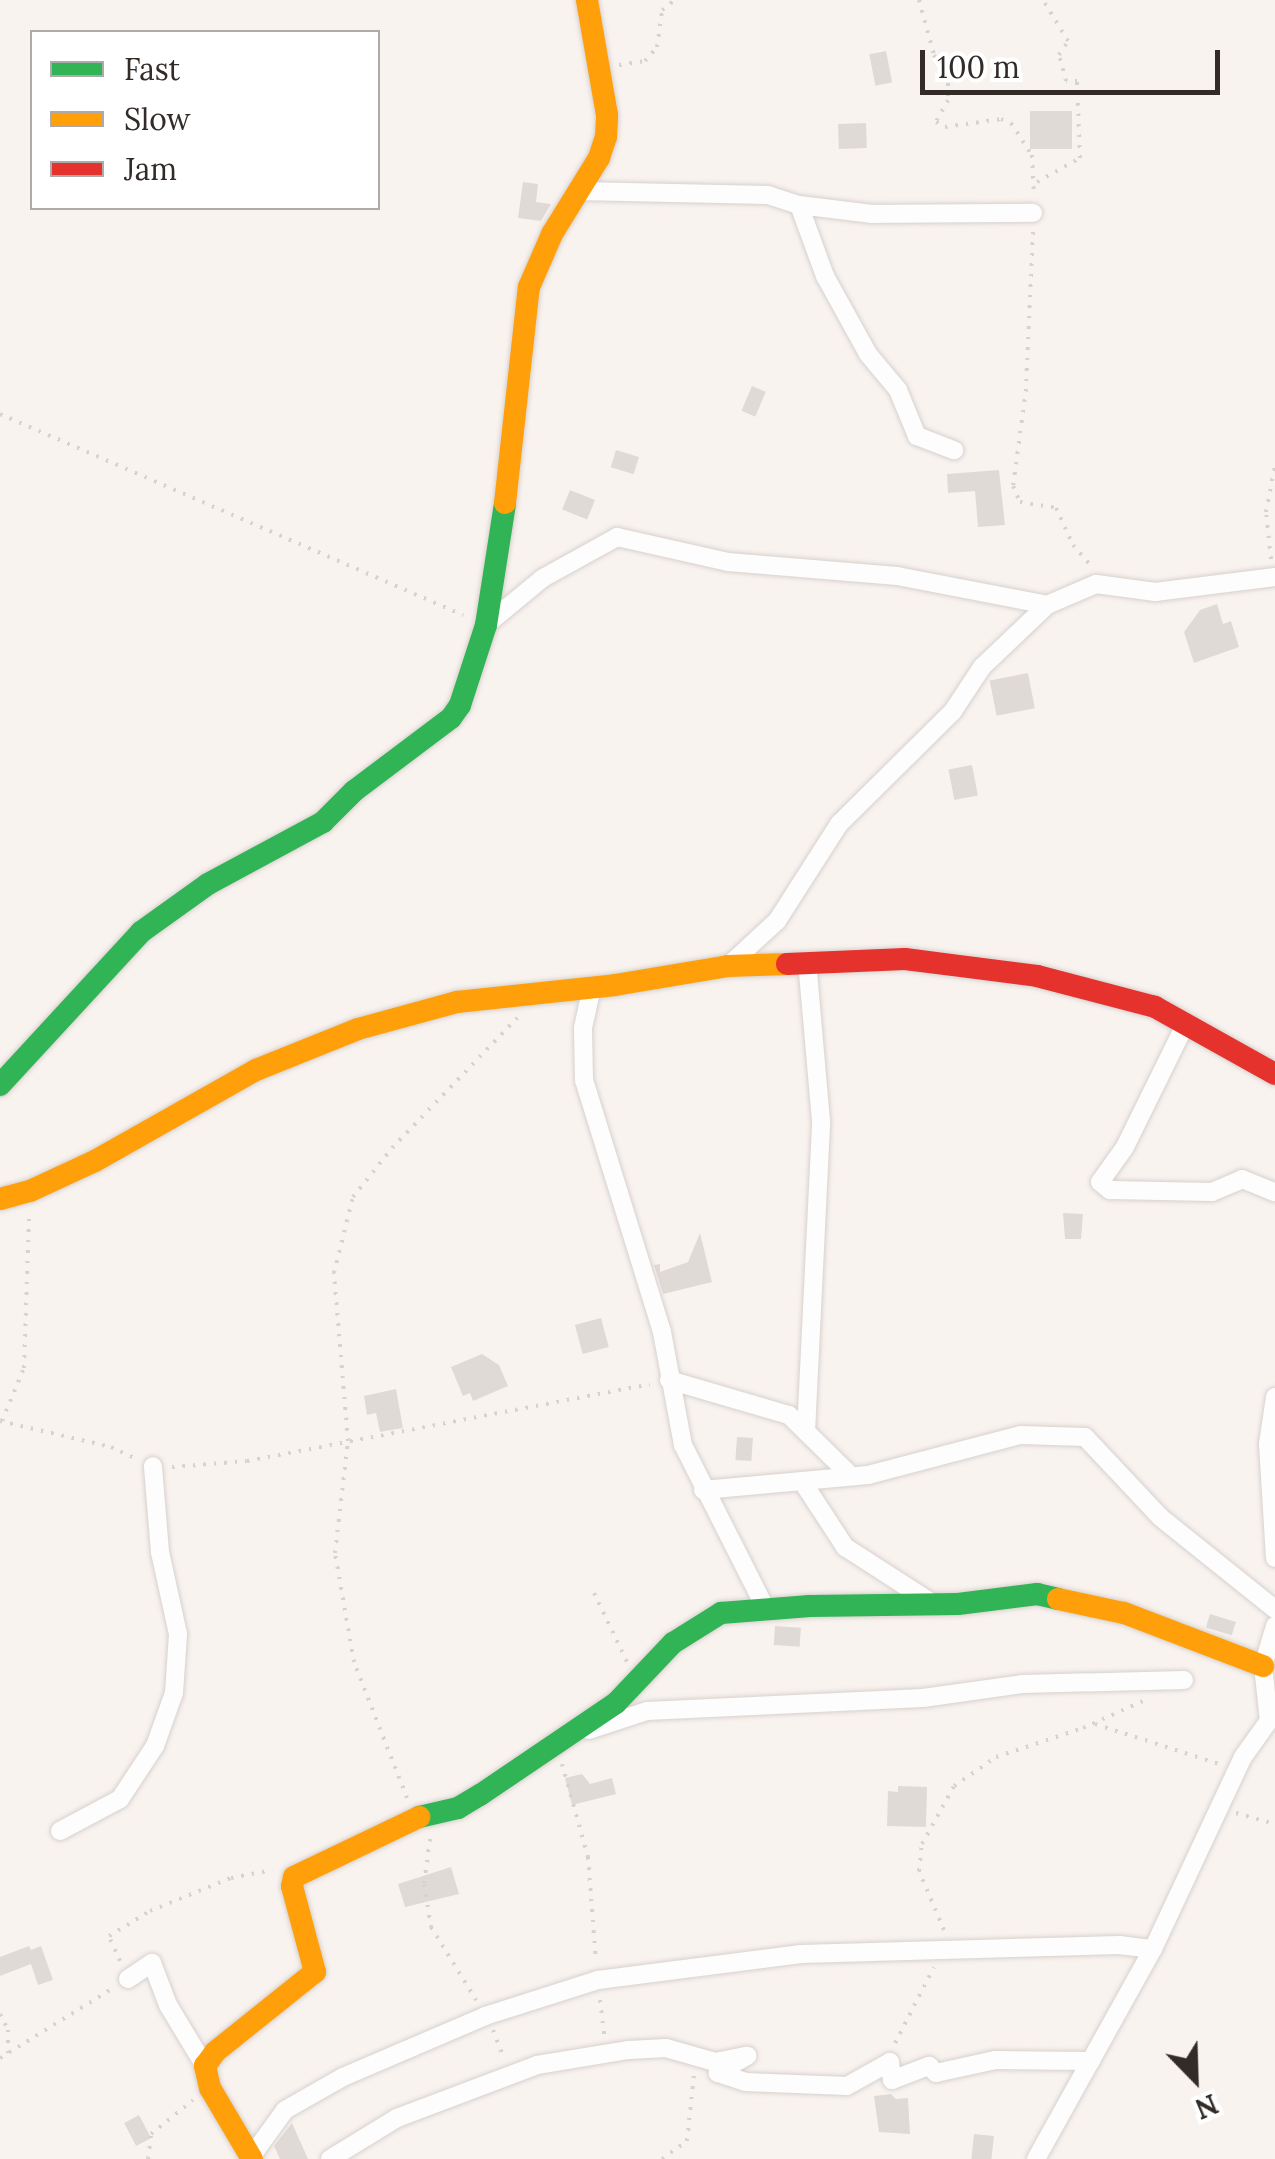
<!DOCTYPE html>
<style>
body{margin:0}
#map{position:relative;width:1275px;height:2159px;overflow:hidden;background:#f9f3f0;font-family:Lora,serif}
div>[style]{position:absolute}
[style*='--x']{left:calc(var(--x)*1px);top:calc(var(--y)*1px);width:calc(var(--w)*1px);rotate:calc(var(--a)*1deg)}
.building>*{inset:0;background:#e0dad7;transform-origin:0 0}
.path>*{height:4px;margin-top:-2px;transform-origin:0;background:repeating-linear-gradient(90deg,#d5d3d0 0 2.5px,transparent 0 10.5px)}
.roads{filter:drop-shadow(0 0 2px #d7d1cd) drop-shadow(0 0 2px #d7d1cd)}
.street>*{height:18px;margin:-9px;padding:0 9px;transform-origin:9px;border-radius:9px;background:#fefdfd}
.fast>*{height:22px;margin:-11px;padding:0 11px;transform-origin:11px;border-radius:11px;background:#30b455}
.slow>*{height:22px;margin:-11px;padding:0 11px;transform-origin:11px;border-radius:11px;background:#ff9f0a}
.jam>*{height:22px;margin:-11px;padding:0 11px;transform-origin:11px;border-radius:11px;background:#e5322d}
span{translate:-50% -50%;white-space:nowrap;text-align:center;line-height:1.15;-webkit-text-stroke:9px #fff;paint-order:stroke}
.legend{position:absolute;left:30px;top:30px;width:350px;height:180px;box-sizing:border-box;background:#fff;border:2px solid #adaaa9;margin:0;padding:12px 18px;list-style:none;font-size:30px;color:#322b27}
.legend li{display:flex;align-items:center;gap:20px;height:50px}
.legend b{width:50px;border:2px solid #adaaa9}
.north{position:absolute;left:1145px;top:2029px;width:100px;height:100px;-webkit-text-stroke:8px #fff;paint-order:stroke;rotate:157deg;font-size:28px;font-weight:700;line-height:40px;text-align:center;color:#322b27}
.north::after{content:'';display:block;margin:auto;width:35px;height:45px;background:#322b27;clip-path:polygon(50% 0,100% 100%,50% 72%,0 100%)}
.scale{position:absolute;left:920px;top:50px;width:300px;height:45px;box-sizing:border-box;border:5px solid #322b27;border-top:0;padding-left:12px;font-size:30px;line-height:35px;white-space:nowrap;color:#322b27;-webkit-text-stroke:8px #fff;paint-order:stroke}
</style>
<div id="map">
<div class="building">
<i style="left:886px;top:51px;width:32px;height:17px;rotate:79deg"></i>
<i style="left:1072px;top:111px;width:38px;height:42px;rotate:90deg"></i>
<i style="left:866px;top:123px;width:25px;height:28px;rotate:88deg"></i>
<i style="clip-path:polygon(523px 182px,538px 184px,536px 202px,551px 204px,541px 221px,518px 218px)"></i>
<i style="left:752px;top:386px;width:15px;height:27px;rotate:23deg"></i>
<i style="left:616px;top:450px;width:24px;height:18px;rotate:17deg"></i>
<i style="clip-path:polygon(999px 470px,1005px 525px,978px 527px,975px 491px,948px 493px,947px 474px)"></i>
<i style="left:570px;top:490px;width:27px;height:21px;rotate:22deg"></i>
<i style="clip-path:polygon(1217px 604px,1223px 624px,1231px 621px,1239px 647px,1194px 663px,1184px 632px,1200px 610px)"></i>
<i style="left:1028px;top:673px;width:36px;height:39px;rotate:79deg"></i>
<i style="left:972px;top:765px;width:31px;height:24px;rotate:79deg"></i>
<i style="clip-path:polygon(1063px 1213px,1083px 1214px,1081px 1239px,1065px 1239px)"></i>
<i style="clip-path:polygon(700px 1233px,712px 1282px,663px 1294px,654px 1265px,660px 1264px,660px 1272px,688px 1262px)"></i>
<i style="left:601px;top:1318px;width:30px;height:27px;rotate:75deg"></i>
<i style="clip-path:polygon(482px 1354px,499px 1365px,508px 1386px,473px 1401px,470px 1393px,463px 1396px,451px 1367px)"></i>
<i style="clip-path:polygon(396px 1389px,403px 1428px,380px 1432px,376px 1413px,367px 1415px,364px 1396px)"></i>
<i style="left:737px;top:1437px;width:16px;height:23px;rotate:4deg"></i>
<i style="left:1210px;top:1614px;width:27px;height:14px;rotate:17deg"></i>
<i style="left:775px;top:1626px;width:26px;height:19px;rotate:4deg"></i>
<i style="clip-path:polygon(582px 1774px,590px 1784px,612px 1778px,616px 1794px,572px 1805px,565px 1778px)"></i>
<i style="clip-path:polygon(898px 1786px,927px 1787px,926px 1827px,887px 1826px,888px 1791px,898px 1792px)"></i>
<i style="clip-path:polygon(451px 1867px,459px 1894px,405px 1907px,398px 1884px)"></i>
<i style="clip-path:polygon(29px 1946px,31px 1950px,41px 1946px,53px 1980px,38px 1985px,31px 1964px,0 1976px,0 1957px)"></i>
<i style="clip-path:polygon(891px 2094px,896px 2099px,908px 2098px,910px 2134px,879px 2132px,874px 2096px)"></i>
<i style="left:139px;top:2115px;width:26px;height:17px;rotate:62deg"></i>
<i style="clip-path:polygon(292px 2123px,308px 2159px,280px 2159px,274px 2146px)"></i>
<i style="left:974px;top:2134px;width:20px;height:25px;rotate:6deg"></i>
</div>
<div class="path">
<i style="--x:919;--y:0;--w:57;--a:74.7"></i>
<i style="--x:934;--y:55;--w:31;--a:63"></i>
<i style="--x:948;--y:83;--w:17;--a:90"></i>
<i style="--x:948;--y:100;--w:25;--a:119"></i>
<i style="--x:936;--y:122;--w:10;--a:29"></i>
<i style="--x:945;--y:127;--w:57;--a:-8.1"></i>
<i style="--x:1001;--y:119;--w:11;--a:22"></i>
<i style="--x:1011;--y:123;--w:38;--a:57"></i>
<i style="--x:1032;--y:155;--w:42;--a:87.3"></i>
<i style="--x:619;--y:65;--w:26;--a:-9"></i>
<i style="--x:645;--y:61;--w:18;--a:-49"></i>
<i style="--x:657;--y:47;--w:37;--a:-82"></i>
<i style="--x:662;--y:10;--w:16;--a:-38"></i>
<i style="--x:1037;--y:182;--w:49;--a:-29.2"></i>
<i style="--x:1080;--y:158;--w:77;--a:-92.2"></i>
<i style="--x:1077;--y:81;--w:11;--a:180"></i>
<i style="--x:1066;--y:81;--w:27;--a:-105"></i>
<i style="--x:1059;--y:55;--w:17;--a:-57"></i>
<i style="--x:1068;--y:41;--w:48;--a:-121.4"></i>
<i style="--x:1033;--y:232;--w:157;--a:92.6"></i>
<i style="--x:1026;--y:389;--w:98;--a:97.6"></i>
<i style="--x:1013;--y:486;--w:17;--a:66"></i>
<i style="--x:1020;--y:502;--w:36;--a:9"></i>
<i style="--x:1056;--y:508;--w:41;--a:65.3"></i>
<i style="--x:1073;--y:545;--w:29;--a:49"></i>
<i style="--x:0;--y:414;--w:505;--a:23.47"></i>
<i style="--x:1271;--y:559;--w:47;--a:-96.1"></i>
<i style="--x:1266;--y:512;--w:48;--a:-79.2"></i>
<i style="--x:0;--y:1421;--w:114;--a:13.2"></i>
<i style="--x:111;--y:1447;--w:26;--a:25"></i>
<i style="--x:2;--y:1421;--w:57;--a:-67.5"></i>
<i style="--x:24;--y:1368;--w:153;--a:-88.1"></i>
<i style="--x:172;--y:1467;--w:75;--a:-4.6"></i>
<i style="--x:247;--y:1461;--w:410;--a:-10.8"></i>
<i style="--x:594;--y:1593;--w:76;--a:64.4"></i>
<i style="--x:1095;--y:1724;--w:130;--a:17.9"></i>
<i style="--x:562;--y:1764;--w:97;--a:74.4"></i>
<i style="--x:588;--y:1857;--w:104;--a:85.6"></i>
<i style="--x:407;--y:1798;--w:146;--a:-111.3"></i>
<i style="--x:354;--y:1662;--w:111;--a:-99.9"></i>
<i style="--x:335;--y:1553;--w:113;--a:-83.4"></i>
<i style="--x:348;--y:1441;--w:169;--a:-94.8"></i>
<i style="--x:334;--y:1273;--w:78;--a:-76"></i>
<i style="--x:353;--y:1197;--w:63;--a:-51.5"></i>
<i style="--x:392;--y:1148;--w:182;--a:-46.1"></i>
<i style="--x:1236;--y:1813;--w:41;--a:15.8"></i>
<i style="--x:430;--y:1839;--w:45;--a:97.6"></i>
<i style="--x:424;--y:1884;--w:44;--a:80.8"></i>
<i style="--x:431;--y:1927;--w:86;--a:58.3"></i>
<i style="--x:944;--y:1930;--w:64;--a:-113"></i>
<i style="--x:919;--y:1871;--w:27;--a:-84"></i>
<i style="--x:922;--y:1844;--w:66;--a:-61.1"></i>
<i style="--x:954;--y:1786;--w:51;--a:-34.6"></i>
<i style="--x:996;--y:1757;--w:92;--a:-18.4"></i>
<i style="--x:1083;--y:1728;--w:66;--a:-24.2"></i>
<i style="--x:120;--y:1961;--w:27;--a:-114"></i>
<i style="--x:109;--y:1936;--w:48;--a:-31.4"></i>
<i style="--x:150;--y:1911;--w:87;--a:-22.2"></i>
<i style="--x:231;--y:1878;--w:42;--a:-11"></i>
<i style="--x:600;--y:2000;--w:35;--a:83"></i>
<i style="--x:0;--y:2014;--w:18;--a:63"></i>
<i style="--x:8;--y:2030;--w:23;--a:90"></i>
<i style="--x:493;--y:2030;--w:31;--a:69"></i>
<i style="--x:895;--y:2043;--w:85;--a:-62.8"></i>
<i style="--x:0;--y:2058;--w:135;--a:-31.7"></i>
<i style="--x:148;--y:2159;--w:25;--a:-83"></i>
<i style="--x:151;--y:2134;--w:54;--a:-39"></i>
<i style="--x:662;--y:2159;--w:31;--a:-36"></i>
<i style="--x:687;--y:2141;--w:67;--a:-84"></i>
</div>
<div class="roads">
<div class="street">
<i style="--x:578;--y:191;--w:190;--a:1.2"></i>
<i style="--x:768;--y:195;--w:33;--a:18"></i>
<i style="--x:799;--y:205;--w:76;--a:69.9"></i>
<i style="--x:825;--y:276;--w:89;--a:61.1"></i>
<i style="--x:868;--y:354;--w:47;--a:50.2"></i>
<i style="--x:898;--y:390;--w:50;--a:67.6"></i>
<i style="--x:917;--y:436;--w:40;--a:21"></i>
<i style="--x:799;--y:205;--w:74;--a:7"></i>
<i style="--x:872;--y:214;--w:161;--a:-0.4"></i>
<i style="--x:486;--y:625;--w:74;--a:-39.5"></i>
<i style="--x:543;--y:578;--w:85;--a:-29"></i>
<i style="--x:617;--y:537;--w:114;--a:12.7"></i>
<i style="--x:728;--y:562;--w:170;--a:4.7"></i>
<i style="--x:897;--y:576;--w:153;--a:10.9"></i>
<i style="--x:728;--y:966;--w:67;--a:-42.6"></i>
<i style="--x:777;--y:921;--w:115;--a:-57.4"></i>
<i style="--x:839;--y:824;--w:161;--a:-44.7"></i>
<i style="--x:953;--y:711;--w:53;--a:-56.6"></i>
<i style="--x:982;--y:667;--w:90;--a:-43.6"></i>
<i style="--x:1047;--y:605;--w:53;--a:-23.2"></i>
<i style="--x:1096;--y:584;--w:60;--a:7.7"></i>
<i style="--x:1155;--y:592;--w:121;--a:-7.1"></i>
<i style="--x:592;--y:987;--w:42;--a:102.4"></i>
<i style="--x:583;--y:1028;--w:52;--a:88.9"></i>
<i style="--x:584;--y:1080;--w:264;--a:72.8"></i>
<i style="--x:662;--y:1332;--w:115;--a:79.5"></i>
<i style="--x:683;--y:1445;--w:184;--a:63.2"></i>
<i style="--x:1186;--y:1023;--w:138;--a:116.2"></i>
<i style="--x:1125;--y:1147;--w:43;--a:125.5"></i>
<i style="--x:1100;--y:1182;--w:13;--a:39"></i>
<i style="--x:1110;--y:1190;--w:102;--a:1.1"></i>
<i style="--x:1212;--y:1192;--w:33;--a:-23"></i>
<i style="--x:1242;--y:1179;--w:35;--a:22"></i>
<i style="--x:669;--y:1380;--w:125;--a:16.3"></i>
<i style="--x:789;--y:1415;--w:87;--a:44.5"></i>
<i style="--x:1275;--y:1397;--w:48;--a:98.5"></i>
<i style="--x:1268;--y:1444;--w:114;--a:86.5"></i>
<i style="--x:806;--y:1432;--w:311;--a:-87.2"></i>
<i style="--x:821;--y:1121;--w:160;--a:-95"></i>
<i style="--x:802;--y:1481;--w:79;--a:56.9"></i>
<i style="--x:845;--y:1547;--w:107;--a:32.8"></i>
<i style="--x:703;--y:1490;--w:166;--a:-5.2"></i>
<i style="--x:868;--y:1475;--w:158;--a:-14.7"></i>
<i style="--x:1021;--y:1435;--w:64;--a:1.8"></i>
<i style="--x:1085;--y:1437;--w:110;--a:46.8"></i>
<i style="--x:1160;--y:1517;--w:147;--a:38.7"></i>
<i style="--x:1269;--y:1721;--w:55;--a:-96.2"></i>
<i style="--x:1263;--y:1666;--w:42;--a:-73.3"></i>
<i style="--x:589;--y:1730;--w:61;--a:-18.1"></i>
<i style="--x:647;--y:1711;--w:276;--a:-2.7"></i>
<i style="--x:923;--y:1698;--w:100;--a:-8"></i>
<i style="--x:1022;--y:1684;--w:162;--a:-1.4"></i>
<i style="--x:60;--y:1831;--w:68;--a:-28.1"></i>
<i style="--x:120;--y:1799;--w:64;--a:-56.6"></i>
<i style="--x:155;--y:1746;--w:56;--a:-70.3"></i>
<i style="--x:174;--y:1693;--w:59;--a:-86.1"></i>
<i style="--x:178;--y:1634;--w:84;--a:-102.4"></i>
<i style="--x:160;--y:1552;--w:86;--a:-94.7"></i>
<i style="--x:128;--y:1979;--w:29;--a:-34"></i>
<i style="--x:152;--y:1963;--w:45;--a:69.1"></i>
<i style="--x:168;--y:2005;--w:71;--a:58.8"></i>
<i style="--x:251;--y:2157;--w:58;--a:-54.1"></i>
<i style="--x:285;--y:2110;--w:67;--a:-29.6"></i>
<i style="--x:343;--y:2077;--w:155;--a:-23.2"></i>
<i style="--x:485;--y:2016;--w:119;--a:-17.7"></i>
<i style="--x:598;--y:1980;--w:205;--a:-7.3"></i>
<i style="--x:801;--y:1954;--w:318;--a:-1.6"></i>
<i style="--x:1119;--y:1945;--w:34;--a:7"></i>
<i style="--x:330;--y:2159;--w:79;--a:-31.5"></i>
<i style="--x:397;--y:2118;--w:150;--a:-20.7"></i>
<i style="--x:537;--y:2065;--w:93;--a:-9.3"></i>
<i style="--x:629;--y:2050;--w:37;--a:-3"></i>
<i style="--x:666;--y:2048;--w:51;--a:15.9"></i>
<i style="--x:715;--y:2062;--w:33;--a:-11"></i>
<i style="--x:747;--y:2056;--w:34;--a:150"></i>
<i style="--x:718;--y:2073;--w:28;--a:18"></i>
<i style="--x:745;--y:2082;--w:102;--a:2.2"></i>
<i style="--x:847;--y:2086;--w:49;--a:-29.2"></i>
<i style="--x:890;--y:2062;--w:18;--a:84"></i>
<i style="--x:892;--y:2080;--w:40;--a:-21"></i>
<i style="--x:929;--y:2066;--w:10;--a:45"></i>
<i style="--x:936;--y:2073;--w:60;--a:-12.4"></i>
<i style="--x:995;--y:2060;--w:96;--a:0.6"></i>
<i style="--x:1036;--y:2159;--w:240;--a:-60.9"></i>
<i style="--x:1153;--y:1949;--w:212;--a:-64.9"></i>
<i style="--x:1243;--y:1757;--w:55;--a:-54.6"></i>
</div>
<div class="fast">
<i style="--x:0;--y:1085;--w:208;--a:-47.3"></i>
<i style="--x:141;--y:932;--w:82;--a:-35.6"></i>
<i style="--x:208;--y:884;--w:131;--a:-28.3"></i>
<i style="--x:323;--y:822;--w:44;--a:-45"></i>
<i style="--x:354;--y:791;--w:121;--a:-37"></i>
<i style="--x:451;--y:718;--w:16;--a:-55"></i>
<i style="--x:460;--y:705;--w:84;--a:-72"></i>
<i style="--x:486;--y:625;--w:123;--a:-81.1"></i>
<i style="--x:419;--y:1817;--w:40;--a:-13"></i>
<i style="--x:458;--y:1808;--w:26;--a:-31"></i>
<i style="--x:480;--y:1795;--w:164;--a:-34.1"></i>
<i style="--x:616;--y:1703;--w:83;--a:-46.5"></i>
<i style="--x:673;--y:1643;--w:57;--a:-32"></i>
<i style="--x:721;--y:1613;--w:89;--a:-4.5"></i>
<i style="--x:810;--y:1606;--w:148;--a:-0.8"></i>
<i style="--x:958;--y:1604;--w:80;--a:-7.2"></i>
<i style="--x:1037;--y:1594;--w:22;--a:13"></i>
</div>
<div class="slow">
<i style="--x:505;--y:503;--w:217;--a:-83.7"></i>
<i style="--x:529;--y:287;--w:58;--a:-66.5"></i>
<i style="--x:552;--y:234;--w:89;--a:-58.3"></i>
<i style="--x:599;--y:158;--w:22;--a:-72"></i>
<i style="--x:606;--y:137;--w:22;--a:-87"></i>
<i style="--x:607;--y:115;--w:117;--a:-99.9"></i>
<i style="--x:0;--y:1199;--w:31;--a:-15"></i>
<i style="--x:30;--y:1191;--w:72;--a:-24.8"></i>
<i style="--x:95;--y:1161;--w:185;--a:-29.5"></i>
<i style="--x:256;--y:1070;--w:110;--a:-21.9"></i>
<i style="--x:358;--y:1029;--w:103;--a:-15.3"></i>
<i style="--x:457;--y:1002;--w:159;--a:-6.1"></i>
<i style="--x:615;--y:985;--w:115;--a:-9.5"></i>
<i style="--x:728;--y:966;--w:59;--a:-1.9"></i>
<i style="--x:1058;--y:1599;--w:67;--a:12"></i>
<i style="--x:1124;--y:1613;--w:149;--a:20.9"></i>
<i style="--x:252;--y:2159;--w:82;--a:-120.6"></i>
<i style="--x:210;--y:2088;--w:23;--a:-103"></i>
<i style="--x:205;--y:2066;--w:17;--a:-54"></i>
<i style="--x:215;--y:2052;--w:128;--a:-38.7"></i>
<i style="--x:315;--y:1972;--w:89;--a:-105"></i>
<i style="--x:292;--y:1886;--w:9;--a:-77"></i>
<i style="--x:294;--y:1877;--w:139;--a:-25.6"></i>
</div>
<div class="jam">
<i style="--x:787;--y:964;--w:118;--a:-2.4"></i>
<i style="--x:905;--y:959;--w:133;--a:7.3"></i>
<i style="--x:1037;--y:976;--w:122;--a:14.7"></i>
<i style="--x:1155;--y:1007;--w:137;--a:29.2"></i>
</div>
</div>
<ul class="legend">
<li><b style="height:12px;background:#30b455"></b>Fast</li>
<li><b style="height:12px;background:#ff9f0a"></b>Slow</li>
<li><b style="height:12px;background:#e5322d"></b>Jam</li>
</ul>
<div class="north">N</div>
<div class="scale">100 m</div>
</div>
